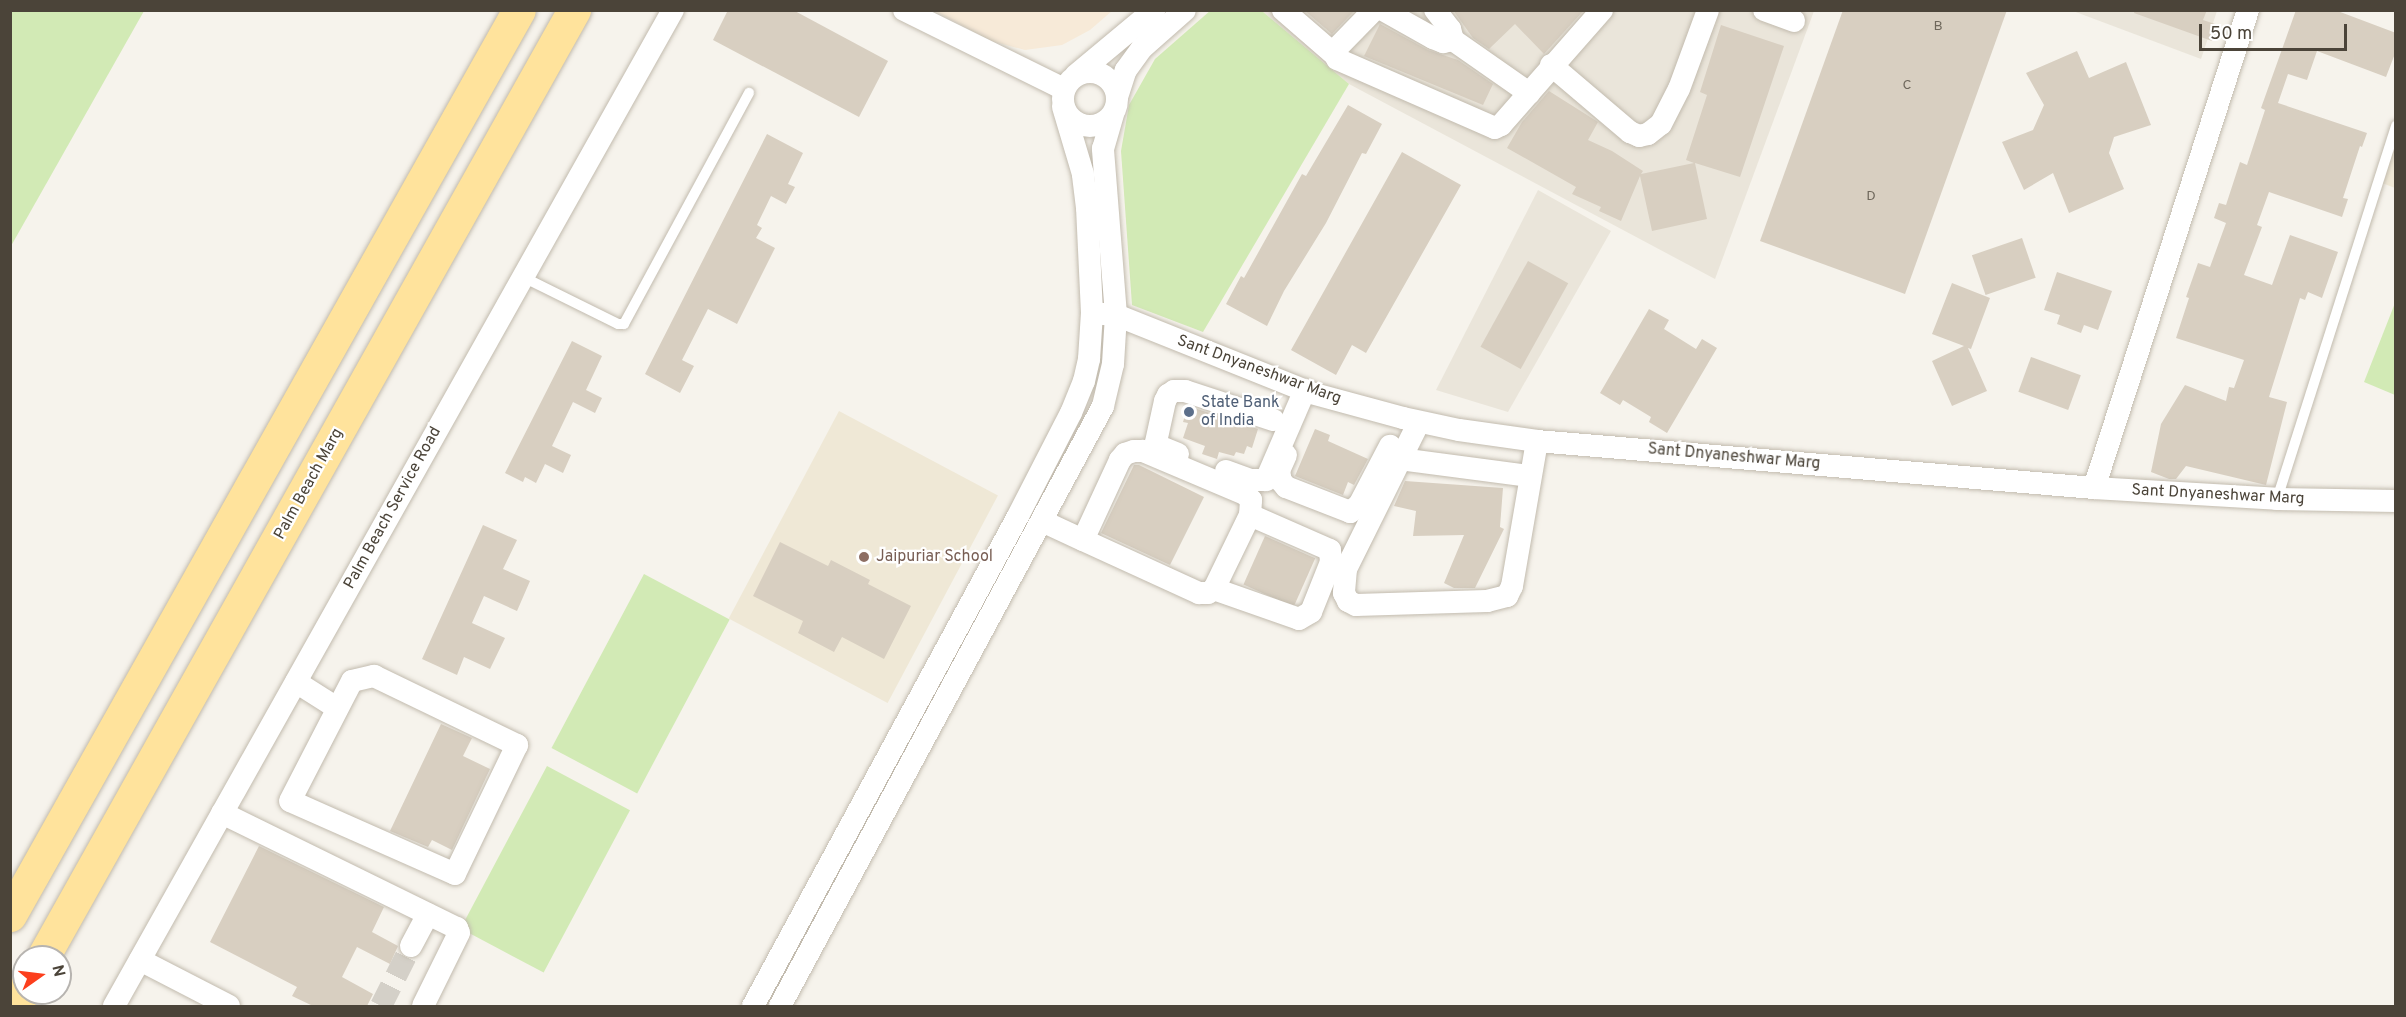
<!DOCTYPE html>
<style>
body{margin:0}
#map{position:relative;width:2406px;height:1017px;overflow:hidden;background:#f6f3ec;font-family:Overpass,sans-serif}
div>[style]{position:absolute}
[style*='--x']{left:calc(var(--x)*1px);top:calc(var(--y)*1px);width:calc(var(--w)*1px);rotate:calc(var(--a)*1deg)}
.residential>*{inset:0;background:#eae5da}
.commercial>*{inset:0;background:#f7ead8}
.education>*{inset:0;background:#efe8d6;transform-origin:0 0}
.green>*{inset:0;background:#d2eab5;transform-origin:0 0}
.building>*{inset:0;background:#d8cfc1;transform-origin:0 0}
.street-tunnel>*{height:22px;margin-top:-11px;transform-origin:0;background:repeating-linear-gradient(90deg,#d4d0c8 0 22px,transparent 0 33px)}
.roads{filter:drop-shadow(0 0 2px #c2bbae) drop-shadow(0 0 2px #c2bbae)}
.lane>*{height:10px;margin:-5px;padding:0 5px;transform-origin:5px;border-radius:5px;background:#fff}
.street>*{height:22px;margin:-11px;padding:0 11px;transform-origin:11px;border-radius:11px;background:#fff}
.street>.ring{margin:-11px;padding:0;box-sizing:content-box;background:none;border:22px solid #fff;border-radius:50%}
.primary>*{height:33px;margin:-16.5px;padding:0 16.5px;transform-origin:16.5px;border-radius:16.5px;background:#ffe39c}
.dots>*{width:16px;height:16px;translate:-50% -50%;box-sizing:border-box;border:3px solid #fff;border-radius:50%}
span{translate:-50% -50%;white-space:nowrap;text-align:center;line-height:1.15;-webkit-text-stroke:4.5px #fff;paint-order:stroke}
.number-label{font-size:14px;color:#6e675b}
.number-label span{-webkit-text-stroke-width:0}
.street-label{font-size:16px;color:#4b4439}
.service-label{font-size:16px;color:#4e5e75}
.left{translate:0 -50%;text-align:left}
.education-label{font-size:16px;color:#785e54}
.frame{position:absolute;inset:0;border:12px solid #4b4439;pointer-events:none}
.north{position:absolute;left:12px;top:945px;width:60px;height:60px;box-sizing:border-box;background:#fff;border:2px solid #b7b4b0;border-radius:50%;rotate:76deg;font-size:16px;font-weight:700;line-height:24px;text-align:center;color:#4b4439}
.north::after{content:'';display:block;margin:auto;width:21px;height:27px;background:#fc3f1d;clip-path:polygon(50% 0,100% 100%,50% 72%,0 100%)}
.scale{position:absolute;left:2199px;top:24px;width:148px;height:27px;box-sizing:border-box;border:3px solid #4b4439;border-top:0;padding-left:8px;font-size:18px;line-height:21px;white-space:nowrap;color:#4b4439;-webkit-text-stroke:4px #fff;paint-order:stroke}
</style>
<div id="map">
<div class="residential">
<i style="clip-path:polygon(1262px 11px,1814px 11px,1715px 279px,1349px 84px)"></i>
<i style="clip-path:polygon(2073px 11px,2217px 11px,2201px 59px)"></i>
<i style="clip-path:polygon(1538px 190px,1611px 231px,1508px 412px,1436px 390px)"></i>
</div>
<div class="commercial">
<i style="clip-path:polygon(935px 11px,1112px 11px,1090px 30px,1062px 45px,1025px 50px,991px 41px)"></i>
</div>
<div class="education">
<i style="clip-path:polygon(2395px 140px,2395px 188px,2382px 183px)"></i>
<i style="left:839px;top:411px;width:180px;height:235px;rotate:28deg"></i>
</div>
<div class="green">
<i style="clip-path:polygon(11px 10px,144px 11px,11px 246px,10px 11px)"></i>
<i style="clip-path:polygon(1211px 10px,1262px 11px,1349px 84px,1203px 332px,1132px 305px,1121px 151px,1129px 105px,1155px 59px)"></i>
<i style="clip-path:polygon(2395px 303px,2396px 395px,2395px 395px,2364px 382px)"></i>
<i style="left:644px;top:574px;width:97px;height:197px;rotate:28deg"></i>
<i style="left:547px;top:766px;width:94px;height:184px;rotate:28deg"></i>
</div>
<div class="building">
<i style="clip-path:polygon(728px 10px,793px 10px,888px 61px,859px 117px,713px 40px)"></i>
<i style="clip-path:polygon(1304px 10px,1355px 10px,1332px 34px)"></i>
<i style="clip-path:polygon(1453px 10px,1584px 10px,1544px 54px,1515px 24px,1489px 49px,1473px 38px)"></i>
<i style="clip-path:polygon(1843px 10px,2007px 10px,1905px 294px,1760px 241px)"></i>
<i style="clip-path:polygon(2135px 10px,2207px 10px,2203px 20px,2218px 25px,2212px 41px,2134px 13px)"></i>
<i style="clip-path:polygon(2296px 10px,2335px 10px,2396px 33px,2396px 51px,2386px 77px,2317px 51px,2307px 80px,2288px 74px,2278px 103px,2367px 133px,2362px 147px,2360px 146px,2343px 198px,2348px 199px,2342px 217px,2269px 192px,2257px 225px,2262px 227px,2244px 275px,2272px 285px,2290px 235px,2338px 252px,2322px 298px,2308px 292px,2305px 300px,2300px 298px,2269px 397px,2287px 402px,2266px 485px,2186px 466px,2176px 479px,2169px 479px,2151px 472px,2161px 424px,2185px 385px,2226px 401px,2229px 387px,2234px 388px,2244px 360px,2176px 338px,2189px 298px,2186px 297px,2198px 263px,2210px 267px,2226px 223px,2214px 218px,2219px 203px,2226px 205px,2240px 162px,2247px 165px,2265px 110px,2261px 108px)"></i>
<i style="clip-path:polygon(1380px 24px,1428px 50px,1458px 60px,1493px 84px,1483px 105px,1364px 56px)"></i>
<i style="clip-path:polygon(1721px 25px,1784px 46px,1740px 177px,1695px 163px,1707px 219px,1652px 231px,1640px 176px,1621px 221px,1599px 211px,1601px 207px,1572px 194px,1576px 187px,1507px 148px,1522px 122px,1549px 91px,1598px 122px,1588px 140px,1612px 151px,1643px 171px,1641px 174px,1694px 163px,1686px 160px,1707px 95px,1700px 92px)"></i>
<i style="clip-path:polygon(2077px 51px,2089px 78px,2126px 62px,2151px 125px,2114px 137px,2109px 153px,2124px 189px,2069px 213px,2053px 173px,2024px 190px,2002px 142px,2033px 130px,2044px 105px,2026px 73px)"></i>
<i style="clip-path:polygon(1348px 105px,1382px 124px,1366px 154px,1362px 153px,1326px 223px,1284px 291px,1267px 326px,1226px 304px,1241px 276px,1244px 278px,1302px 174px,1306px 176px)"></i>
<i style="clip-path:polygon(767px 134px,803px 153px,788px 184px,795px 187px,786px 204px,771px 196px,757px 225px,762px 228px,756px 238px,775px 248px,737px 324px,708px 309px,682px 360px,694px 366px,680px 393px,645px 374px)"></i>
<i style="clip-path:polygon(1402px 152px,1461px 185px,1366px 353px,1352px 345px,1336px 375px,1291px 350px)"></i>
<i style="left:2022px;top:238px;width:42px;height:53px;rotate:71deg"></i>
<i style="left:1528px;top:261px;width:46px;height:98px;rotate:29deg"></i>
<i style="clip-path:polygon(2057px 272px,2112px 291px,2098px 330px,2084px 325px,2081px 333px,2057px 324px,2060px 315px,2044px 310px)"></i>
<i style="clip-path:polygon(1952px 283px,1990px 298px,1971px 349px,1968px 348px,1987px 391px,1952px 406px,1932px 361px,1964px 346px,1932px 334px)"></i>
<i style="clip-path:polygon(1649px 309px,1669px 320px,1664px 329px,1696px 349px,1702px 339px,1717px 348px,1667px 433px,1649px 422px,1651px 417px,1623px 400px,1620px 405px,1600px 393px)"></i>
<i style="clip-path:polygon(572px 341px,602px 356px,586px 390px,602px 398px,595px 413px,573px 402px,552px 446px,571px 455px,563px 473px,545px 464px,536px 483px,525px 477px,523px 482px,505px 473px)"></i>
<i style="left:2031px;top:357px;width:53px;height:37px;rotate:20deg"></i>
<i style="clip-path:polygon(1188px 406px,1258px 429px,1252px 448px,1247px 446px,1244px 454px,1236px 452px,1234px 456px,1219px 452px,1217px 459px,1202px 454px,1205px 446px,1183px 438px,1188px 423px,1183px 422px)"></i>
<i style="clip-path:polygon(1315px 429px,1330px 435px,1328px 441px,1368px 459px,1354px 485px,1348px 482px,1343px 495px,1295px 476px)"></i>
<i style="clip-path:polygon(1134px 465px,1139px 465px,1204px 497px,1170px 565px,1101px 533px)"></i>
<i style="clip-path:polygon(1405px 481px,1503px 488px,1500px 527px,1504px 529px,1475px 588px,1454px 588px,1444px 583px,1464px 535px,1413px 536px,1416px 511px,1394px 506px)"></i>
<i style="clip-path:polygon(483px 525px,517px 540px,503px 569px,530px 581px,517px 611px,484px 596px,472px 623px,505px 638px,490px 669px,464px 657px,457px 675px,422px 659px)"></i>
<i style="left:1265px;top:536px;width:55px;height:53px;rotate:24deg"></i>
<i style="clip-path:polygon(780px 542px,828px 566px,831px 560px,870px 580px,868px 584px,911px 606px,884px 659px,842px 637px,834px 652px,798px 633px,803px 621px,753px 596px)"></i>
<i style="clip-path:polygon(441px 724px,472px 738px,463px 756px,490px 769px,452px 850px,432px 840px,428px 847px,390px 831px)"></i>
<i style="clip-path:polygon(259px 846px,384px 907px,372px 932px,398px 946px,390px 964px,357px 947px,342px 977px,373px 994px,367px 1006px,313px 1006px,292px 996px,297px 987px,210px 942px)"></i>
</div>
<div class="street-tunnel">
<i style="--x:381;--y:1006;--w:67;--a:-63.4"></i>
</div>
<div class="roads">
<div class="lane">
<i style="--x:523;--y:277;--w:106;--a:26.3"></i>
<i style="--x:618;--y:324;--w:6;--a:0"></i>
<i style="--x:624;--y:324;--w:263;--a:-61.6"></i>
<i style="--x:2277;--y:499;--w:392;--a:-72.3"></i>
</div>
<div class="street">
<i style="--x:904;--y:10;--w:178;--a:26.3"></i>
<i style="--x:1283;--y:10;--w:69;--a:40.9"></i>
<i style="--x:1374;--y:10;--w:54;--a:134.3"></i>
<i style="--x:1336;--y:49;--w:10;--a:84"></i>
<i style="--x:1337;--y:59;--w:172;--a:23.6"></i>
<i style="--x:1495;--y:128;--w:7;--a:-27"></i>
<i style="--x:1501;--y:125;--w:153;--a:-48.7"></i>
<i style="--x:1383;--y:10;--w:57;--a:29.2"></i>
<i style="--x:1433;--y:38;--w:11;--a:22"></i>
<i style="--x:1443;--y:42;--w:10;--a:-11"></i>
<i style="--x:1453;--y:40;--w:11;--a:-105"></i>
<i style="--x:1450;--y:29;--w:24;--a:-128"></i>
<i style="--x:1764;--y:10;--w:32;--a:20"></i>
<i style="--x:1453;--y:40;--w:93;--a:34.9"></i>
<i style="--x:1551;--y:65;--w:104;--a:40.3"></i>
<i style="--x:1630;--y:132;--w:10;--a:24"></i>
<i style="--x:1639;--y:136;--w:9;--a:-13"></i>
<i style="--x:1648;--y:134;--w:16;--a:-38"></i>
<i style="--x:1661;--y:124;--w:39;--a:-63"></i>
<i style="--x:1679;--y:89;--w:84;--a:-69.8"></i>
<i class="ring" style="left:1063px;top:72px;width:32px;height:32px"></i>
<i style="--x:1076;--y:75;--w:102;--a:-39.8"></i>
<i style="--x:1117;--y:97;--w:28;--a:-72"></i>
<i style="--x:1126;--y:70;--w:27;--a:-54"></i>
<i style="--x:1142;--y:48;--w:57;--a:-41.5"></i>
<i style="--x:1092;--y:313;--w:24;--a:5"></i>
<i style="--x:1116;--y:315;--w:210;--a:21.8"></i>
<i style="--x:1311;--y:393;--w:95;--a:15.2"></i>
<i style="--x:1403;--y:418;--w:57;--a:12.1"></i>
<i style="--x:1459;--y:430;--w:79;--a:8"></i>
<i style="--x:1537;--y:441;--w:559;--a:4.82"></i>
<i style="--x:2094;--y:488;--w:183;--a:3.4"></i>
<i style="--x:2277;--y:499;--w:119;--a:1"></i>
<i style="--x:1419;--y:422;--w:164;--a:116.4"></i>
<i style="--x:1346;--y:569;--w:24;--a:95"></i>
<i style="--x:1344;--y:593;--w:9;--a:63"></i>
<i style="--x:1348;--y:601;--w:9;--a:27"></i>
<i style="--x:1356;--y:605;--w:131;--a:-1.7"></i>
<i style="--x:1487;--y:601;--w:21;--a:-14"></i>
<i style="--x:1507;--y:596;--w:11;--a:-63"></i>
<i style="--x:1512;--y:586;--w:147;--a:-80.2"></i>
<i style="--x:1178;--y:454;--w:22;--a:-158"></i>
<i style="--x:1158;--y:446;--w:4;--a:-117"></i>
<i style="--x:1156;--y:442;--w:42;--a:-77.6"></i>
<i style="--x:1165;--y:401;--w:7;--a:-63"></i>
<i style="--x:1168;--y:395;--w:7;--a:-34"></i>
<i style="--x:1174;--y:391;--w:11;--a:0"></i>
<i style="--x:1185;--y:391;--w:93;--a:18.2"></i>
<i style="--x:1286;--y:455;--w:17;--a:114"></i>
<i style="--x:1279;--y:471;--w:10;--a:79"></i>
<i style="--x:1281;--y:481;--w:8;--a:50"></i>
<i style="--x:1286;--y:487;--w:69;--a:21.3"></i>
<i style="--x:1350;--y:512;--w:11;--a:-38"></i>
<i style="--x:1359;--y:505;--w:67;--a:-62.3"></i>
<i style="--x:1400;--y:459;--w:131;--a:7.5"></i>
<i style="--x:1226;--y:471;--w:27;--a:20"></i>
<i style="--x:1251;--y:480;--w:15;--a:0"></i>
<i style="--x:1266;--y:480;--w:98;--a:-66.6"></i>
<i style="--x:2094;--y:488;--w:502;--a:-72.14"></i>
<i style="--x:1042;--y:521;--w:45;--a:24.9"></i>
<i style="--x:1083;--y:540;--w:128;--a:24.6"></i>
<i style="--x:1199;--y:593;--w:9;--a:0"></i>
<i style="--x:1208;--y:593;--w:7;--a:-34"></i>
<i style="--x:1214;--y:589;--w:82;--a:-64.1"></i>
<i style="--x:1250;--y:515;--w:15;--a:-86"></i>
<i style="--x:1251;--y:500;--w:8;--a:-135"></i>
<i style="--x:1245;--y:494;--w:111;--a:-157.1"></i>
<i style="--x:1143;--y:451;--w:9;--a:180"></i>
<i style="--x:1134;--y:451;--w:9;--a:162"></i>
<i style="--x:1125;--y:454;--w:8;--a:130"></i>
<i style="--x:1120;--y:460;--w:88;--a:114.8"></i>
<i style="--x:1214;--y:589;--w:90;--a:19.4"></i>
<i style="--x:1299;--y:619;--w:14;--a:-30"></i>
<i style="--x:1311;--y:612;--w:54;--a:-68.2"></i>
<i style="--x:1331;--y:562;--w:12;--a:-95"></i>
<i style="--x:1330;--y:550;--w:87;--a:-156.4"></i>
<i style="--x:374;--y:676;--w:159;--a:25.8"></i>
<i style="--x:517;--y:745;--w:143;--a:115.7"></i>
<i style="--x:455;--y:874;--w:180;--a:-156.1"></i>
<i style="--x:290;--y:801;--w:135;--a:-62.7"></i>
<i style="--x:352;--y:681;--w:23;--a:-13"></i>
<i style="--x:296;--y:682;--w:49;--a:32.4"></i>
<i style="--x:222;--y:813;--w:262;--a:26.1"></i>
<i style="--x:457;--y:928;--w:5;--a:68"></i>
<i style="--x:459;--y:933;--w:81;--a:116.3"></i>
<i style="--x:411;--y:946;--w:36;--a:-62"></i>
<i style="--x:140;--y:960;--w:100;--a:27.3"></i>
<i style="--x:114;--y:1006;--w:1142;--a:-60.7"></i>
<i style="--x:753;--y:1006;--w:557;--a:-61.59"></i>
<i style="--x:1018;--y:516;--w:116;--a:-62.8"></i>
<i style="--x:1071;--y:413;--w:35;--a:-68"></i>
<i style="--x:1084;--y:381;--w:23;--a:-77"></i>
<i style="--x:1089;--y:359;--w:46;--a:-86.3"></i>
<i style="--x:1092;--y:313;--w:105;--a:-92.7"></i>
<i style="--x:1087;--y:208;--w:34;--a:-97"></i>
<i style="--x:1083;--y:174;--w:70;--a:-106.6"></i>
<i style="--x:780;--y:1006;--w:681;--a:-61.7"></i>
<i style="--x:1103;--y:406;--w:43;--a:-76.6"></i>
<i style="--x:1113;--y:364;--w:49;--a:-86.5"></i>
<i style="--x:1116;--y:315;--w:167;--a:-94.5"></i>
<i style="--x:1103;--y:149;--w:36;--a:-74"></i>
</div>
<div class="primary">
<i style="--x:10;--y:915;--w:1038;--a:-60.65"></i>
<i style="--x:43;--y:957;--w:1086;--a:-60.72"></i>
<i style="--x:15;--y:1006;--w:18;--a:-61"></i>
</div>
</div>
<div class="dots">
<i style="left:1189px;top:412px;background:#5c6f8a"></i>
<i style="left:864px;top:557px;background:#8d6e63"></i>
</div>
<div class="number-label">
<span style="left:1938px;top:27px">B</span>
<span style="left:1907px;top:86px">C</span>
<span style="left:1871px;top:197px">D</span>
</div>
<div class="street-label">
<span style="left:1259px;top:370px;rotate:20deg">Sant Dnyaneshwar Marg</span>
<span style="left:1734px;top:457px;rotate:5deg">Sant Dnyaneshwar Marg</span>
<span style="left:309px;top:484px;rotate:-61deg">Palm Beach Marg</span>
<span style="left:2218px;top:495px;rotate:3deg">Sant Dnyaneshwar Marg</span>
<span style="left:393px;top:508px;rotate:-61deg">Palm Beach Service Road</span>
</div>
<div class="service-label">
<span class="left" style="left:1201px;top:412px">State Bank<br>of India</span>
</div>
<div class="education-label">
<span class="left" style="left:876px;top:557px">Jaipuriar School</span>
</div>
<div class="frame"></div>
<div class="north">N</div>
<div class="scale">50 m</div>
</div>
